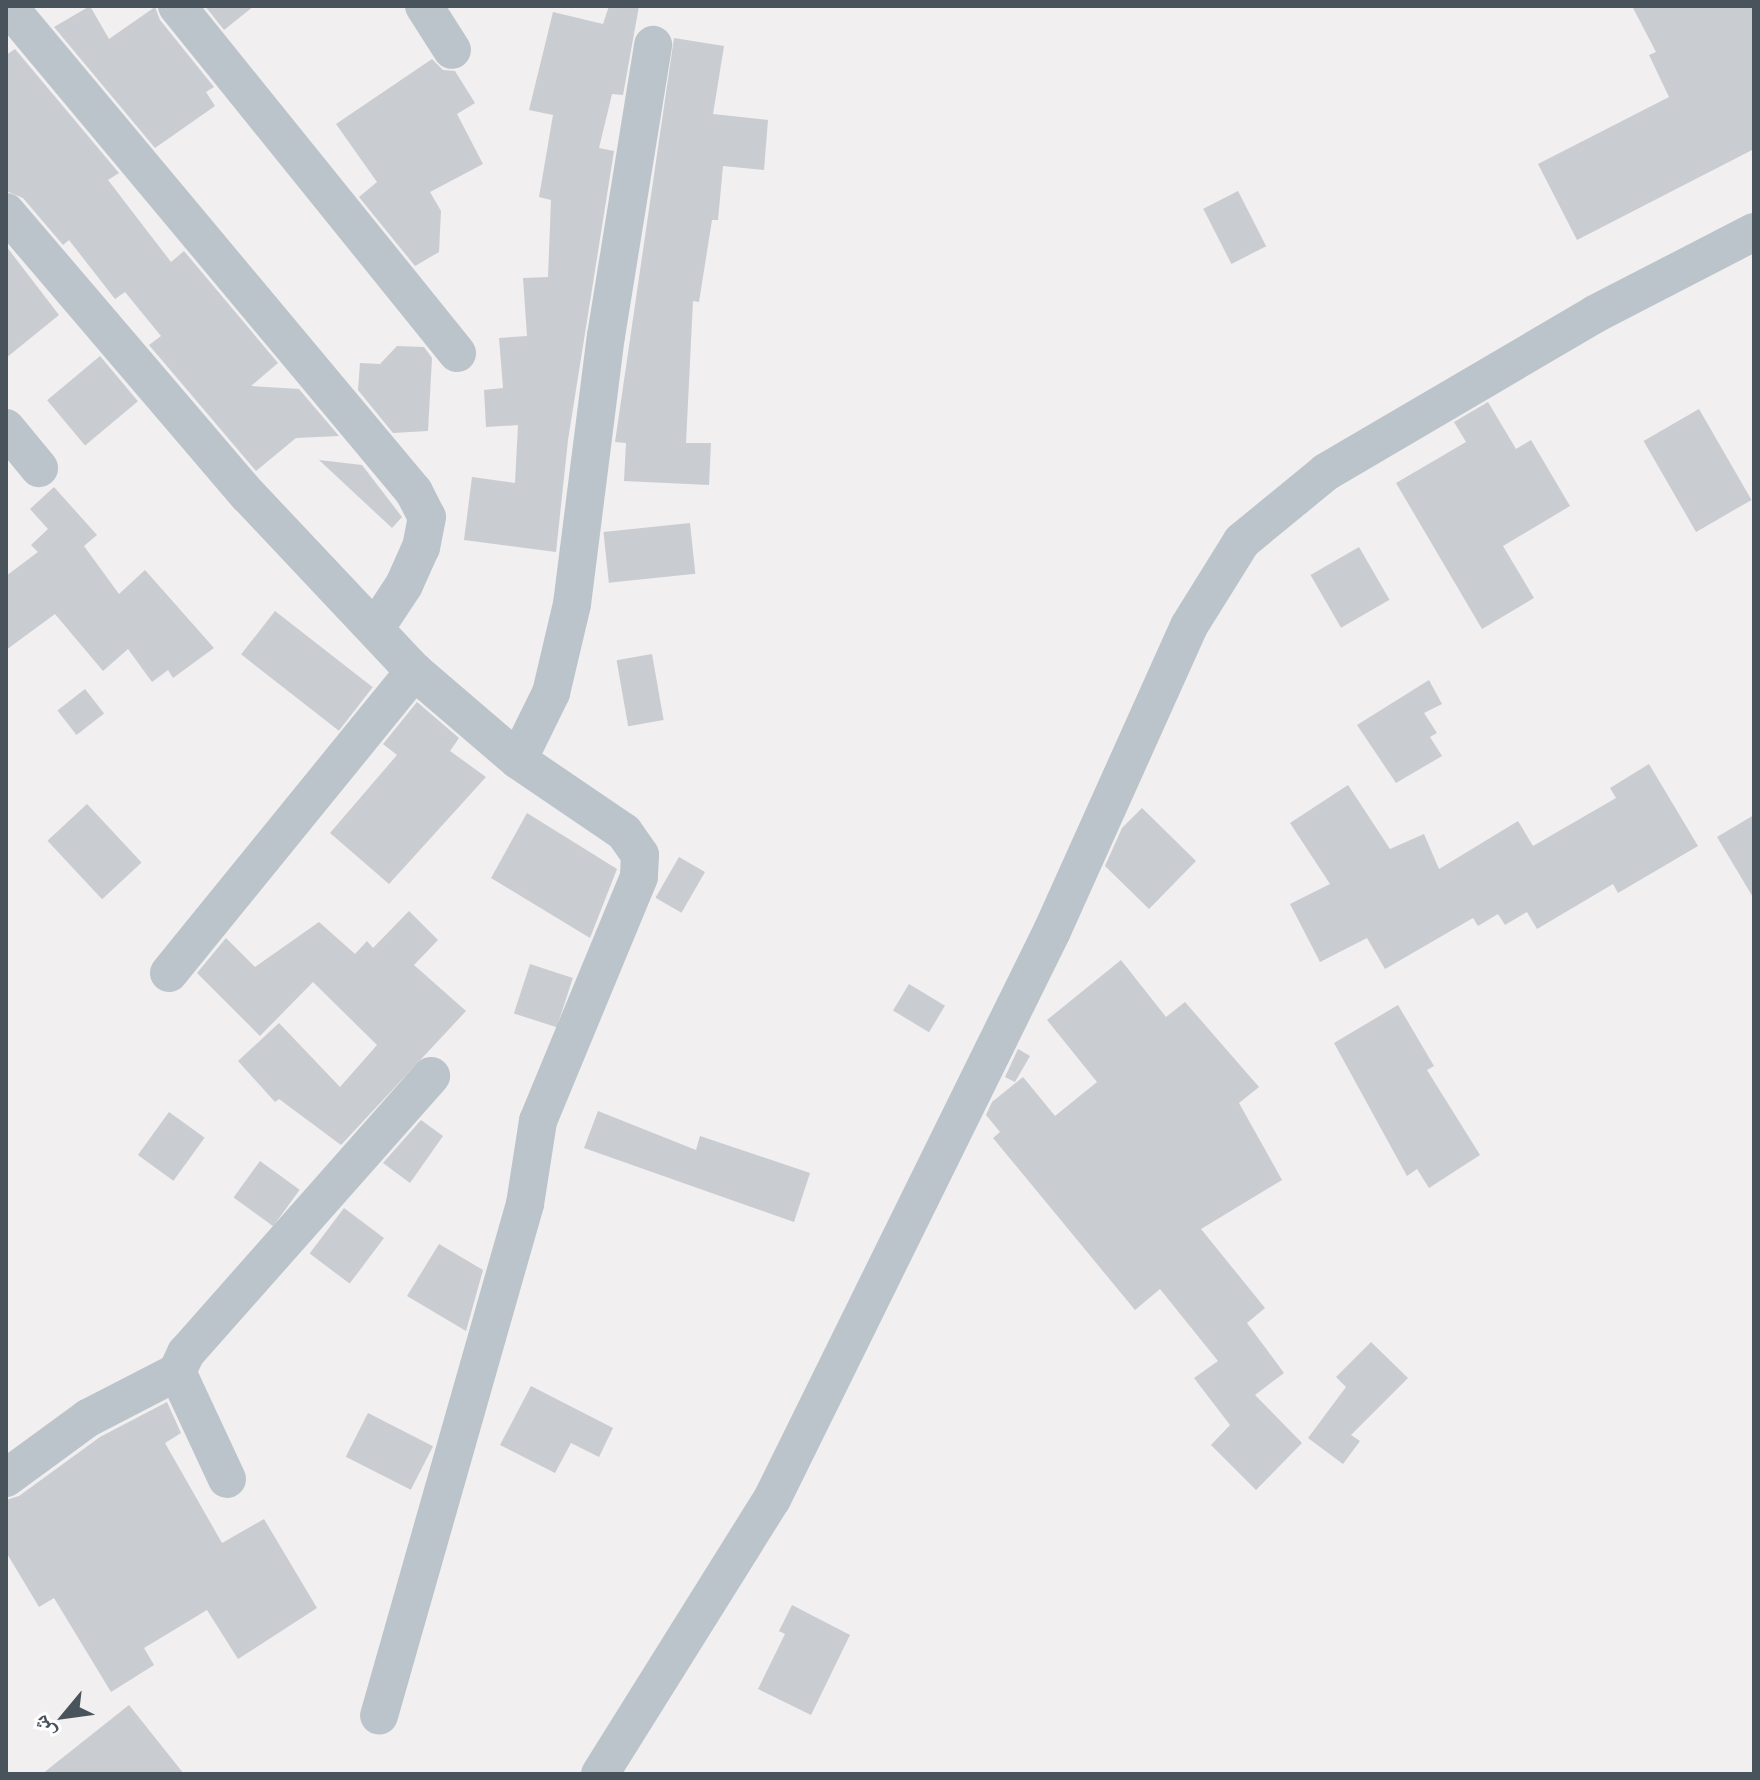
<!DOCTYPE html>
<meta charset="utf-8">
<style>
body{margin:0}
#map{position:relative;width:1760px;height:1780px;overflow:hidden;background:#f1efef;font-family:Jost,"Noto Naskh Arabic",sans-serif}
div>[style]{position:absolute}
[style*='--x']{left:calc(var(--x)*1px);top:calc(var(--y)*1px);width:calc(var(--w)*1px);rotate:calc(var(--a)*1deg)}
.building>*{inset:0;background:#c9ccd1;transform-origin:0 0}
.street>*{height:38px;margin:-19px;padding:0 19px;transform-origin:19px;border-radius:19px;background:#bcc4cb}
span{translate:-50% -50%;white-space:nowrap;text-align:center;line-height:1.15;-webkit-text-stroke:8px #fff;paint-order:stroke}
.frame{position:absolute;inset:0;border:8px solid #49535b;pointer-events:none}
.north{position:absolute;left:24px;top:1676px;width:80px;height:80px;-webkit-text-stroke:6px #fff;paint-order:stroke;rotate:241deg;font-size:22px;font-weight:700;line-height:32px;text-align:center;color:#49535b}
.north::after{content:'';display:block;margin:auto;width:28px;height:36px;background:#49535b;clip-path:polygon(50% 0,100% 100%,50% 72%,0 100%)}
</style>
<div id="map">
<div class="building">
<i style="clip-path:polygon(90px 6px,109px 39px,155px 7px,160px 20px,214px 87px,206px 92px,215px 106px,155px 148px,54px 27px)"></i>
<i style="clip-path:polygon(205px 6px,254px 6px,224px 30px)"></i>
<i style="clip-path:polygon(609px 6px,639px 6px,623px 95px,612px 94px,599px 148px,614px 151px,568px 440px,556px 552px,464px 540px,472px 477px,515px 483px,518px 425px,486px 427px,484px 390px,503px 388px,499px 338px,527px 336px,523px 278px,548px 277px,551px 200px,539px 197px,553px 115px,529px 110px,553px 12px,603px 24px)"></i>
<i style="clip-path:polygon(1632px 6px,1754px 6px,1754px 149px,1577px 240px,1538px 164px,1669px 97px,1649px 55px,1656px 52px)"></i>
<i style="clip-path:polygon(674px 38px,724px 46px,713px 114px,768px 120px,764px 170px,723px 166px,718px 220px,712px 220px,699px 302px,693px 301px,686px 443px,711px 443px,709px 485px,624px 481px,626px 443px,615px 442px)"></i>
<i style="clip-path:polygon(15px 49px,119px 173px,108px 180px,171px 262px,184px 251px,278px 363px,251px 386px,299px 389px,339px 436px,296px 438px,256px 471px,149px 345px,161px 336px,125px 292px,115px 299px,69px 240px,63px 245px,23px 198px,6px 191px,6px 55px)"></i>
<i style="clip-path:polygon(432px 59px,443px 70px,455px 71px,475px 103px,457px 114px,483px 164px,430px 192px,441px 211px,439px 252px,415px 266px,359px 197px,377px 182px,336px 124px)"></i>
<i style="left:1238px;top:191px;width:62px;height:39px;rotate:63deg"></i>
<i style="clip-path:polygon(6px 246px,59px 315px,6px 358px)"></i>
<i style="clip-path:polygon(397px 346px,424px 347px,432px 358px,428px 431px,393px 433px,358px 390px,360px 363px,380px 364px)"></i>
<i style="left:100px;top:356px;width:59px;height:69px;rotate:50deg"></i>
<i style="clip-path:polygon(1488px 402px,1516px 449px,1531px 440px,1570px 506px,1503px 546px,1534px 598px,1482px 629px,1396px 483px,1466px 442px,1454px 422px)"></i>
<i style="left:1699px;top:409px;width:105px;height:64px;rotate:60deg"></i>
<i style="clip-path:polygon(319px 460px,362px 465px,402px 517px,392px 528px)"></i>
<i style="clip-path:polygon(54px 487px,97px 535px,84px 546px,119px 594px,145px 570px,214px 648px,173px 678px,168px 670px,152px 682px,128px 649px,103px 671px,55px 614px,6px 650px,6px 576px,38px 552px,31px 545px,48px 529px,30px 509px)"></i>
<i style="left:690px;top:523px;width:51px;height:87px;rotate:84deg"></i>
<i style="left:1359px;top:547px;width:61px;height:56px;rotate:60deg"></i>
<i style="left:275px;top:611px;width:124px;height:55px;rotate:38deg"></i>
<i style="left:652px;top:654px;width:67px;height:36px;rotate:80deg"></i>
<i style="clip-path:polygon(1429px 680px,1442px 704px,1424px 713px,1437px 733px,1430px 737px,1442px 756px,1396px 783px,1357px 725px)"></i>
<i style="left:85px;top:689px;width:31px;height:35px;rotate:52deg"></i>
<i style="clip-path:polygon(417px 702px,459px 738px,450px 751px,486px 777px,389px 884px,330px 833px,397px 755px,383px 744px)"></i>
<i style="clip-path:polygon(1649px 764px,1698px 846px,1618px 893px,1613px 884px,1537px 929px,1527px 912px,1505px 925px,1498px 914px,1478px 926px,1473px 918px,1385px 969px,1367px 938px,1320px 962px,1290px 904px,1330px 884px,1290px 823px,1348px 785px,1390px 849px,1424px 834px,1439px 869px,1518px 821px,1533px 846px,1616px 798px,1610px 788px)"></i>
<i style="left:87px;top:804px;width:80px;height:54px;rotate:47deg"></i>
<i style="clip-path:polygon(1142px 808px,1196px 861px,1149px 909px,1105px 866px,1122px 828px)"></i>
<i style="clip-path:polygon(527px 813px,617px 869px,590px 938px,491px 878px)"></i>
<i style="clip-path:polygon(1754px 815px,1754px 899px,1717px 837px)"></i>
<i style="left:679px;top:857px;width:30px;height:47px;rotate:30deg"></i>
<i style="clip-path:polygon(409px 911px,438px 940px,414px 965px,466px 1011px,341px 1145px,279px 1099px,275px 1102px,238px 1061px,279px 1023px,340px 1087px,377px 1045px,313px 982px,260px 1036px,197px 973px,226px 938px,255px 967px,319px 922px,355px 954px,367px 941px,373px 948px)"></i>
<i style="clip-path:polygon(1121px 960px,1166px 1017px,1185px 1002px,1259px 1087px,1239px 1103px,1282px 1180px,1201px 1229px,1265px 1308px,1247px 1323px,1284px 1373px,1255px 1395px,1302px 1443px,1256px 1490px,1211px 1445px,1230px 1425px,1194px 1378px,1218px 1361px,1160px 1289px,1135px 1310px,993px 1138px,1000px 1132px,986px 1115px,992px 1102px,1023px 1077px,1055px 1116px,1097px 1082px,1047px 1020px)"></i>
<i style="left:530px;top:964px;width:45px;height:52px;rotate:18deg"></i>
<i style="left:909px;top:984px;width:42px;height:31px;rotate:31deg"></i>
<i style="clip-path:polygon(1398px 1005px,1434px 1066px,1427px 1070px,1480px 1155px,1429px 1188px,1417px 1169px,1407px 1176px,1334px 1043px)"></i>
<i style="clip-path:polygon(1018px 1049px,1030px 1056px,1015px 1082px,1005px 1077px)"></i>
<i style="clip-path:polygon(598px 1111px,696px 1150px,700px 1136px,810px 1173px,794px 1222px,584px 1148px)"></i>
<i style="left:169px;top:1112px;width:44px;height:53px;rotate:36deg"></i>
<i style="clip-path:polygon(421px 1120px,443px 1136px,410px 1183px,383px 1163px)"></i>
<i style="left:260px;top:1161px;width:49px;height:45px;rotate:36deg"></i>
<i style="left:344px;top:1208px;width:50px;height:57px;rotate:37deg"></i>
<i style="clip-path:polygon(439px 1244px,483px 1270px,466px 1331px,407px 1296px)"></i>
<i style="clip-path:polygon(1371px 1342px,1408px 1378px,1351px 1435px,1360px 1441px,1343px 1464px,1308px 1438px,1346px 1387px,1336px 1377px)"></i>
<i style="clip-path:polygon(531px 1386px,613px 1428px,599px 1457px,571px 1443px,555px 1473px,500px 1445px)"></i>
<i style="clip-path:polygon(167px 1402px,181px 1433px,165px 1443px,222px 1543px,264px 1519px,317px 1608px,238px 1659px,207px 1610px,144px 1648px,154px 1665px,111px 1692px,54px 1598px,39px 1607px,6px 1552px,6px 1500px,19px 1496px,100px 1437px)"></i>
<i style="left:368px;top:1413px;width:73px;height:49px;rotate:27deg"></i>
<i style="clip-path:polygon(792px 1605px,850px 1635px,811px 1715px,758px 1689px,785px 1634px,779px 1631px)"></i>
<i style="clip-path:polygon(129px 1705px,184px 1774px,42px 1774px)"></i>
</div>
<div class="street">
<i style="--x:8;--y:6;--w:633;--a:50.12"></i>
<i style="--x:414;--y:492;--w:28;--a:63"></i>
<i style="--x:427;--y:517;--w:31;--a:101"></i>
<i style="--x:421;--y:547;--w:42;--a:114.1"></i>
<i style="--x:404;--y:585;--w:49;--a:123.4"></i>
<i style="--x:177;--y:6;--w:446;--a:51.1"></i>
<i style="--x:424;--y:6;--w:52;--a:57.5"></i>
<i style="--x:6;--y:212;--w:372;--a:49.5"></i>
<i style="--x:248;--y:495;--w:242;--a:46.7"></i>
<i style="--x:414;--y:671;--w:137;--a:40.6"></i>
<i style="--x:518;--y:760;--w:128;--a:34.2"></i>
<i style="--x:624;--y:832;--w:28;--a:55"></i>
<i style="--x:640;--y:855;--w:22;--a:93"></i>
<i style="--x:639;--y:877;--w:264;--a:112.5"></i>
<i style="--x:538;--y:1121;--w:84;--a:98.9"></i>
<i style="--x:525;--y:1204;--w:532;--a:105.92"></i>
<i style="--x:6;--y:428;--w:52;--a:50.5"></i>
<i style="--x:518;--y:760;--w:75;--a:-63.8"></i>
<i style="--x:551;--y:693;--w:91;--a:-76.7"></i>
<i style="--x:572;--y:604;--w:270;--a:-82.8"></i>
<i style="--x:606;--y:336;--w:295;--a:-80.8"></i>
<i style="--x:169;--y:973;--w:389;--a:-50.9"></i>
<i style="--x:6;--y:1478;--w:102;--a:-36.2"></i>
<i style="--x:88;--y:1418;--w:100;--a:-27.3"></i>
<i style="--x:227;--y:1479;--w:118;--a:-115"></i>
<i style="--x:177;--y:1372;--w:21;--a:-65"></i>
<i style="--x:186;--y:1353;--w:370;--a:-48.5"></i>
<i style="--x:600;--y:1774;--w:324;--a:-58"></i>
<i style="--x:772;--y:1499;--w:633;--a:-63.76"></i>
<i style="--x:1052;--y:931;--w:334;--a:-65.8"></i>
<i style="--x:1189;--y:626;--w:100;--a:-58.1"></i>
<i style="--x:1242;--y:541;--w:109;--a:-39.4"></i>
<i style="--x:1326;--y:472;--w:312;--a:-30.4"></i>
<i style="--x:1595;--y:314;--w:179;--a:-27.3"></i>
</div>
<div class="frame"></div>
<div class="north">ش</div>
</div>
